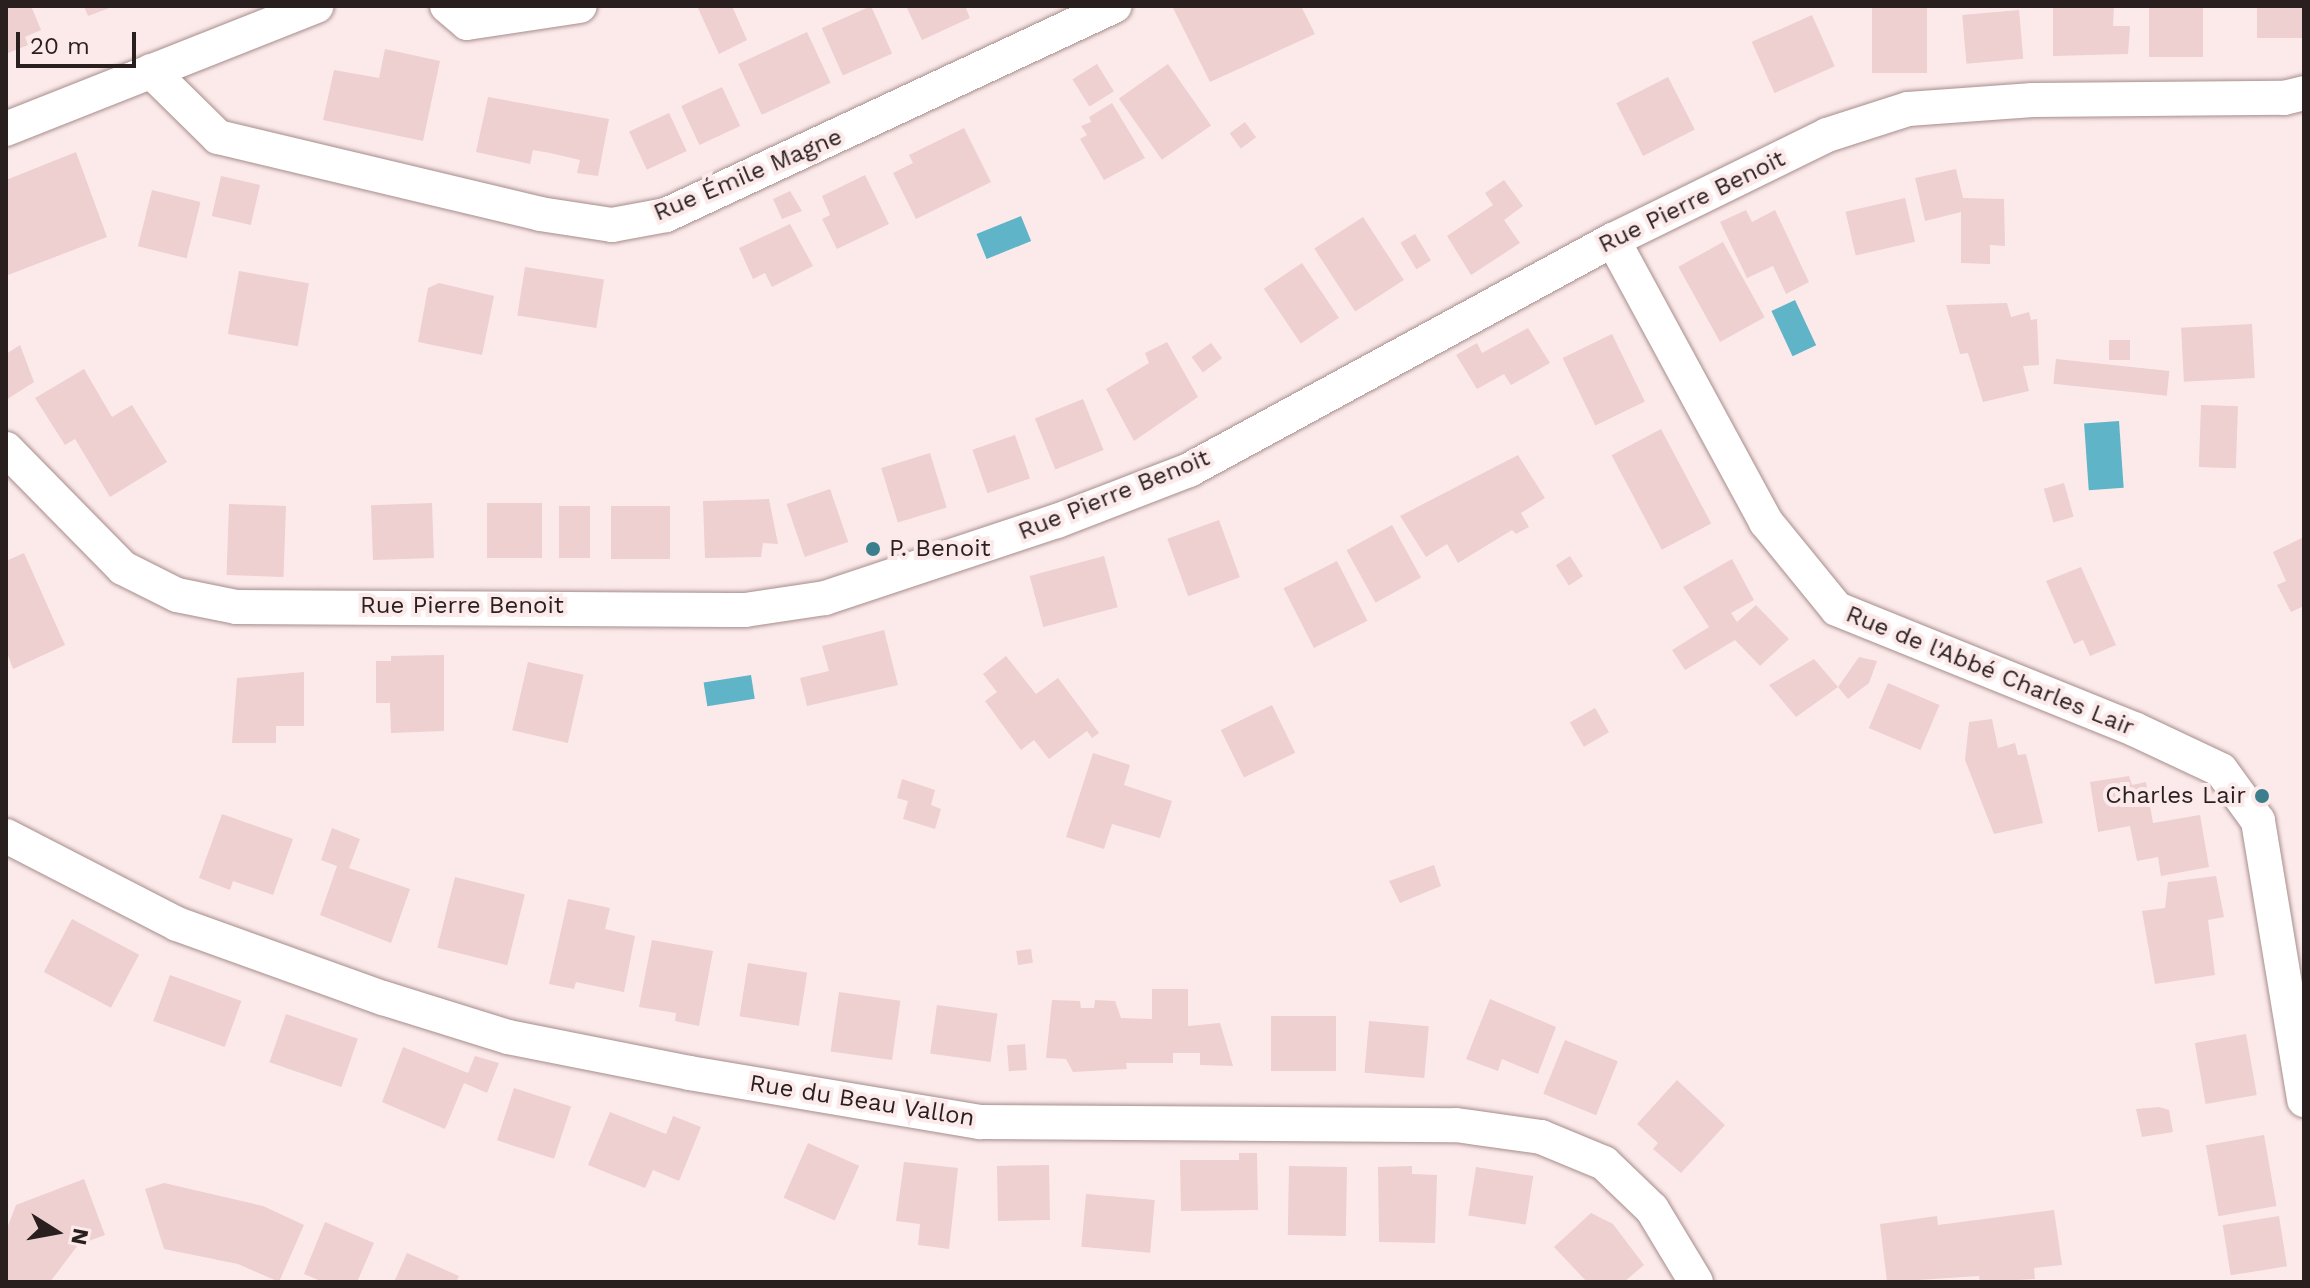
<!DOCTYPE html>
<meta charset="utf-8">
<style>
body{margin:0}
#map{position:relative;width:2310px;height:1288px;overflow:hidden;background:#fceaea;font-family:"Work Sans",sans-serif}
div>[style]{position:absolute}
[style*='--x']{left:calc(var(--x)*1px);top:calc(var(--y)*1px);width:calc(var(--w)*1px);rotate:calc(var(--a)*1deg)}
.water>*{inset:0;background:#5fb4c8;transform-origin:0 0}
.building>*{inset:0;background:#edd0cf;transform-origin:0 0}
.roads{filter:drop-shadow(0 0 2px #a78d8c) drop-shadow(0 0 2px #a78d8c)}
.minor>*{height:34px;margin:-17px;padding:0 17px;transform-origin:17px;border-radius:17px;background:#fff}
.dots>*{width:22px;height:22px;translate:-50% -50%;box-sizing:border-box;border:4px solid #fceaea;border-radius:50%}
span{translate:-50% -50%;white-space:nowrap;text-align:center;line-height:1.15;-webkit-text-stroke:8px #fceaea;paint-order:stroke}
.street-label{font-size:24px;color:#2a1f1f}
.poi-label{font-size:24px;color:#2a1f1f}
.left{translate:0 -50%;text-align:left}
.right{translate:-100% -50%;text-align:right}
.frame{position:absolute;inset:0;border:8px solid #2a1f1f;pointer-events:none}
.north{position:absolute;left:16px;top:1192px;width:80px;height:80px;-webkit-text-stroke:6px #fceaea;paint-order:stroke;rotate:101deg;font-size:22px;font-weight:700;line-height:32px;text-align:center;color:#2a1f1f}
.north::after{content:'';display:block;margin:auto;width:28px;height:36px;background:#2a1f1f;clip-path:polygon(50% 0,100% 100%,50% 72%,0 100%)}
.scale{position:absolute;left:16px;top:32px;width:120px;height:36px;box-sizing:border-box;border:4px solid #2a1f1f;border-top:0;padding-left:10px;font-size:24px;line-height:28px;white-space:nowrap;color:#2a1f1f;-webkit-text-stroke:6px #fceaea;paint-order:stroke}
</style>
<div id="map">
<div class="water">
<i style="left:1021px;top:216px;width:27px;height:48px;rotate:68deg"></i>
<i style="left:1795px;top:300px;width:50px;height:26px;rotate:65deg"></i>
<i style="left:2119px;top:421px;width:67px;height:35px;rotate:86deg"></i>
<i style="left:751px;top:675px;width:24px;height:48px;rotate:81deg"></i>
</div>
<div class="building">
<i style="clip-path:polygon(6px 6px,31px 6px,41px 30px,25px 37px,28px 45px,6px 54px)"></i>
<i style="clip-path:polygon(84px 6px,115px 6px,88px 16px)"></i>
<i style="clip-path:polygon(697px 6px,732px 6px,747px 40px,719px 54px)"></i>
<i style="left:871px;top:6px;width:52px;height:54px;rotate:66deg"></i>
<i style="clip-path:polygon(906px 6px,965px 6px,970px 18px,922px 40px)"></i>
<i style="clip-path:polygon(1178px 6px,1301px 6px,1315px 34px,1210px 82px,1173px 8px)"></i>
<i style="left:1872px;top:6px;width:55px;height:67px"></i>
<i style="clip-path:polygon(2053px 6px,2114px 6px,2113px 26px,2130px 26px,2128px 54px,2053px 56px)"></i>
<i style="left:2149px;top:6px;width:54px;height:51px"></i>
<i style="left:2257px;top:6px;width:47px;height:32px"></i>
<i style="left:2019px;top:10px;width:49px;height:57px;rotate:85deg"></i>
<i style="left:1812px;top:15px;width:56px;height:66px;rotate:66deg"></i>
<i style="left:807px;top:32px;width:56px;height:76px;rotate:65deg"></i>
<i style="clip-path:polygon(385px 49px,440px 61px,423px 141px,323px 120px,334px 70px,379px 78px)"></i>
<i style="left:1097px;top:64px;width:32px;height:29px;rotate:58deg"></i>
<i style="left:1168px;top:64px;width:75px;height:60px;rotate:55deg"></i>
<i style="left:1668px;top:77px;width:59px;height:58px;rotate:63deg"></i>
<i style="left:722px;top:87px;width:43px;height:45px;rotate:65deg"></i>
<i style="clip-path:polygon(488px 97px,609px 119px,598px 176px,577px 173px,580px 160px,550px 153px,533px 150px,530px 164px,476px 152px)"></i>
<i style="clip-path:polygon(1112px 103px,1145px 158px,1104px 180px,1080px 139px,1087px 135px,1081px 126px,1091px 122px,1089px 117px)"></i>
<i style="left:669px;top:113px;width:42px;height:44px;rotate:65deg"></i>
<i style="left:1245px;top:122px;width:19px;height:19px;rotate:54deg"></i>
<i style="clip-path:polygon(964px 128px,991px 182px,916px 219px,893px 173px,913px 163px,909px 155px)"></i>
<i style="clip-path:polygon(76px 152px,107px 237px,8px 275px,6px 180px)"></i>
<i style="clip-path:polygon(1956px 169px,1963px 198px,2004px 199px,2005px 246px,1990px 245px,1990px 264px,1961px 263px,1961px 212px,1925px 221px,1915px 178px)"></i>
<i style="clip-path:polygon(865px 175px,889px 224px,837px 249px,822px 219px,830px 215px,822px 196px)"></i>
<i style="left:221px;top:176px;width:40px;height:41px;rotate:13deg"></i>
<i style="clip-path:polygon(1504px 180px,1523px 206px,1504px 220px,1520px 243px,1471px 275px,1447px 236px,1493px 205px,1485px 193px)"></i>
<i style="left:152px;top:190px;width:50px;height:58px;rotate:14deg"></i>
<i style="clip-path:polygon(790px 191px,802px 211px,782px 219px,773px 199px)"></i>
<i style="left:1905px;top:198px;width:45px;height:61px;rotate:77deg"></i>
<i style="clip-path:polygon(1746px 210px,1752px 222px,1775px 210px,1809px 282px,1786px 294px,1773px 266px,1747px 278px,1720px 222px)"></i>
<i style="left:1363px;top:217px;width:75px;height:58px;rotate:57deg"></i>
<i style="clip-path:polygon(790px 224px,813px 266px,772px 287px,765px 273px,753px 279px,739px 248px)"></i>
<i style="left:1415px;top:234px;width:31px;height:17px;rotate:59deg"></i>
<i style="left:1723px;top:242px;width:86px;height:51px;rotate:61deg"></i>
<i style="left:1302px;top:263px;width:66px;height:46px;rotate:56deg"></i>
<i style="left:525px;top:267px;width:80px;height:49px;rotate:9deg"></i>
<i style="left:239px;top:271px;width:71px;height:64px;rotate:10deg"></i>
<i style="clip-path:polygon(439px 283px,494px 296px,482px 355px,418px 342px,428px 288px)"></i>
<i style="clip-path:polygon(2007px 303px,2011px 317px,2029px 312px,2031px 320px,2037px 319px,2039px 365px,2023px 366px,2029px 391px,1983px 402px,1968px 353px,1960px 354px,1946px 305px)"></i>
<i style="left:2252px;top:324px;width:54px;height:71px;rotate:87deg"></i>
<i style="clip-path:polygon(1528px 328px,1550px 363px,1511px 385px,1504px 374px,1477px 389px,1456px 355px,1477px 343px,1482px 353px)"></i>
<i style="left:1612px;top:334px;width:75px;height:55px;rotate:64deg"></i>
<i style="left:2109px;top:340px;width:21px;height:20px"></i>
<i style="clip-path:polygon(1167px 342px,1198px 397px,1134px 441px,1106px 389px,1149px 363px,1145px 353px)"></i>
<i style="left:1211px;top:343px;width:19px;height:24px;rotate:54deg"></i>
<i style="clip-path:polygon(20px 345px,34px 382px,6px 400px,6px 354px)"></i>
<i style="left:2056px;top:359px;width:114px;height:25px;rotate:6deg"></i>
<i style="clip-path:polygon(84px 369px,112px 417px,132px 405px,167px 462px,110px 497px,75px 439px,65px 445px,35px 398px)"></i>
<i style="left:1083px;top:399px;width:55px;height:52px;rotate:68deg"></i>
<i style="left:2201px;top:405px;width:37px;height:62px;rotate:2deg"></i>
<i style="left:1661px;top:429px;width:107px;height:56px;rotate:62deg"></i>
<i style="left:1015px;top:435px;width:46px;height:45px;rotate:71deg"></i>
<i style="left:930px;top:453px;width:57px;height:51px;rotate:73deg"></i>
<i style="clip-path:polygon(1518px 455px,1545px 498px,1521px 513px,1529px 527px,1516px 534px,1512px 530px,1458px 563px,1447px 544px,1426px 557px,1400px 516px)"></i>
<i style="left:2064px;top:483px;width:35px;height:21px;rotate:74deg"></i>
<i style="left:830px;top:489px;width:56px;height:46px;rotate:71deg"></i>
<i style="clip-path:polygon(769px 499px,778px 544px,763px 543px,761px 557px,705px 558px,703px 501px)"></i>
<i style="left:432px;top:503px;width:55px;height:61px;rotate:88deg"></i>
<i style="left:487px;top:503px;width:55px;height:55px"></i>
<i style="left:229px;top:504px;width:57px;height:71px;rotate:2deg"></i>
<i style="left:559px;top:506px;width:31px;height:52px"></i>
<i style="left:611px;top:506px;width:59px;height:53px"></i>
<i style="left:1219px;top:520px;width:61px;height:55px;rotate:70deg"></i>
<i style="left:1392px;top:525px;width:60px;height:52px;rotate:61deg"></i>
<i style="clip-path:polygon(2304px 537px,2304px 606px,2291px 612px,2277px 585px,2286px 581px,2273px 552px)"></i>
<i style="clip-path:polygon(24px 553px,65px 645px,13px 669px,6px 650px,6px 561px)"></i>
<i style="left:1104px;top:556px;width:53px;height:77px;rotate:75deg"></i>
<i style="left:1570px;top:556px;width:24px;height:17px;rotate:57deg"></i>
<i style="clip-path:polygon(1732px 559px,1754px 600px,1731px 613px,1737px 622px,1756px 605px,1789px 639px,1760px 666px,1735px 640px,1685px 670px,1672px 650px,1709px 627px,1683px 587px)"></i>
<i style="left:1337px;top:561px;width:67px;height:60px;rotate:63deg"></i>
<i style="clip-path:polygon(2081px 567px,2116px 645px,2090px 656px,2083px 640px,2074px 644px,2046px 581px)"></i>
<i style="clip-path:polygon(884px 630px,898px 685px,807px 706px,800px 678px,829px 671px,822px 646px)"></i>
<i style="clip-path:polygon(444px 655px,444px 731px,391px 733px,390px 703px,376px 703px,376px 661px,391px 661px,391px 656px)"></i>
<i style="clip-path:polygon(1006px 656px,1036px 694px,1058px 678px,1099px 733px,1092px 738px,1087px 731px,1049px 759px,1034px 740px,1021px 750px,985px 701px,997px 692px,983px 674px)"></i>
<i style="clip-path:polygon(1859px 657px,1877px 661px,1869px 683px,1848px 699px,1838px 687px)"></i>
<i style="clip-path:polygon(1814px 659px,1838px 687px,1796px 717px,1769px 685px)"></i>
<i style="left:528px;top:662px;width:57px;height:70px;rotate:13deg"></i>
<i style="clip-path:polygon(304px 672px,304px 726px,276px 726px,276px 743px,232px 743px,237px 678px)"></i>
<i style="left:1888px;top:683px;width:56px;height:49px;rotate:23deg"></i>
<i style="left:1272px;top:705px;width:53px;height:57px;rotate:64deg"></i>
<i style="left:1595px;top:708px;width:28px;height:29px;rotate:60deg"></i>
<i style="clip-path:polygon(1992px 719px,1998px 748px,2015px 743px,2018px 755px,2026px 754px,2043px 823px,1994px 834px,1965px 760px,1969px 722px)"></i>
<i style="clip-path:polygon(1093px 753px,1130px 765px,1124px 785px,1172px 801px,1160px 838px,1112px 824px,1104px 849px,1066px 837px)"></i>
<i style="clip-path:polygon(2129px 776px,2132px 785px,2146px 782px,2153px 823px,2200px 815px,2209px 867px,2161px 876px,2158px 857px,2137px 861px,2130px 826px,2098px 832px,2090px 782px)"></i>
<i style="clip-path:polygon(902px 779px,935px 790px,931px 805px,941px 809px,935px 829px,903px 819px,908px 801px,897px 798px)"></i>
<i style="clip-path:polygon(222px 814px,293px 839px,273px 895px,233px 881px,230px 890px,199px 878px)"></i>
<i style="clip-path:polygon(332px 828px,360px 839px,349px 868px,410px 889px,391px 943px,320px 915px,337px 866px,321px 860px)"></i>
<i style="clip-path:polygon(1434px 865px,1441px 886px,1400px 903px,1389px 881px)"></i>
<i style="clip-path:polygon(2216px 876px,2224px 917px,2208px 920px,2215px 975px,2155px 984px,2142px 911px,2165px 908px,2168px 882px)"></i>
<i style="left:455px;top:877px;width:72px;height:73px;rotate:14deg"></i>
<i style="clip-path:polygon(568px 899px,610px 908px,605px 929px,635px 936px,624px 992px,576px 982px,574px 989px,549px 984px)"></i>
<i style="left:72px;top:919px;width:76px;height:60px;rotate:28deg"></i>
<i style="clip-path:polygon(652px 940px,713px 951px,699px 1026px,675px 1021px,676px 1013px,639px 1007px)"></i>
<i style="left:1031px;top:949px;width:14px;height:15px;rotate:82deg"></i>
<i style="left:748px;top:963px;width:60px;height:54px;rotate:9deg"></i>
<i style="left:170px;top:975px;width:76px;height:49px;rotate:20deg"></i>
<i style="clip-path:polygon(1152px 989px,1188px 989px,1188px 1026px,1220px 1023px,1233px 1066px,1200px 1065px,1200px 1053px,1173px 1053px,1173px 1063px,1126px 1063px,1127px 1069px,1073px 1072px,1066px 1059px,1046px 1058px,1052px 1000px,1080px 1001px,1081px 1008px,1094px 1008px,1095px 1000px,1115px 1001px,1121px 1018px,1152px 1019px)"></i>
<i style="left:839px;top:992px;width:62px;height:60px;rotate:8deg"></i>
<i style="clip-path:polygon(1490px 999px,1556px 1027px,1538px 1074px,1502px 1059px,1498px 1071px,1466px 1059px)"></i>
<i style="left:937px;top:1005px;width:61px;height:49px;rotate:8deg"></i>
<i style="left:286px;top:1014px;width:76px;height:51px;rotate:19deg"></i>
<i style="left:1271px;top:1016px;width:65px;height:55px"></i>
<i style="left:1369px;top:1021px;width:60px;height:52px;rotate:5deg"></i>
<i style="left:2246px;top:1034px;width:62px;height:52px;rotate:80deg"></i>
<i style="left:1565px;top:1040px;width:57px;height:58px;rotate:22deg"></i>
<i style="left:1025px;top:1044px;width:26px;height:18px;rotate:86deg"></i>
<i style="clip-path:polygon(403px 1047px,468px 1073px,475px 1056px,499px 1063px,487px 1093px,464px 1083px,445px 1129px,382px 1102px)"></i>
<i style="clip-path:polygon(1677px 1080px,1725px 1125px,1681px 1173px,1653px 1149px,1658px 1143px,1637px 1124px)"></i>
<i style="left:514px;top:1088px;width:60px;height:55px;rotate:18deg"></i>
<i style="clip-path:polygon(2159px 1107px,2169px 1110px,2173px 1132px,2142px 1137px,2136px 1109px)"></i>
<i style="clip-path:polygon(610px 1112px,666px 1134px,673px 1116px,701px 1127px,679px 1181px,653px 1170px,645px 1188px,588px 1165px)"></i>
<i style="left:2264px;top:1135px;width:72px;height:59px;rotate:80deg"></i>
<i style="left:808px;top:1143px;width:56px;height:60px;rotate:24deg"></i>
<i style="clip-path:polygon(1239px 1153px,1257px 1153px,1258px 1210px,1181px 1211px,1180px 1160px,1239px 1160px)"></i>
<i style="clip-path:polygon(904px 1162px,958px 1168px,949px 1249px,918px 1245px,920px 1224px,896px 1221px)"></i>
<i style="left:1049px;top:1165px;width:55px;height:52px;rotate:89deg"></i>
<i style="left:1289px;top:1166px;width:58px;height:69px;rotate:1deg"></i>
<i style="clip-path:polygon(1412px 1166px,1412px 1174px,1437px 1175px,1435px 1243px,1379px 1242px,1378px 1167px)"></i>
<i style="left:1476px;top:1167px;width:58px;height:49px;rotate:9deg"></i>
<i style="clip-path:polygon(84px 1179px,105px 1235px,78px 1245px,50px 1282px,6px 1282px,6px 1231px,16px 1205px)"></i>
<i style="clip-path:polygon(164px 1183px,263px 1206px,304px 1225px,279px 1282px,238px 1264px,164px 1249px,145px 1189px)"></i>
<i style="left:1086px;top:1194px;width:69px;height:53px;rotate:5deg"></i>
<i style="clip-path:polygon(2054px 1210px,2062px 1265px,2034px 1268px,2035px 1279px,1980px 1282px,1979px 1276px,1887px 1282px,1880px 1224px,1937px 1216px,1938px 1225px)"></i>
<i style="clip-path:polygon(1591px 1213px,1613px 1224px,1644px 1265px,1624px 1282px,1587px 1282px,1554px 1247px)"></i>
<i style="left:2279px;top:1216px;width:51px;height:57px;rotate:81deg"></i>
<i style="clip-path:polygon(325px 1222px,374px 1243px,357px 1282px,323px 1282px,304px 1274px)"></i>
<i style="clip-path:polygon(407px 1253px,459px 1276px,456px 1282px,394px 1282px)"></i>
</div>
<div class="roads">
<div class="minor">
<i style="--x:447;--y:6;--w:26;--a:40"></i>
<i style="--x:467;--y:23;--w:114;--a:-8.6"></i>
<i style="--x:151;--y:71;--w:94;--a:44.6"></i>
<i style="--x:218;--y:137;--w:331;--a:13.4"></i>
<i style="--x:540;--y:214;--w:73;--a:8.7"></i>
<i style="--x:612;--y:225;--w:55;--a:-10.5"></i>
<i style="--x:666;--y:215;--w:495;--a:-25"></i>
<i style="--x:6;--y:129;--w:334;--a:-21.6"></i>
<i style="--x:1613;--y:240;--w:321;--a:61.5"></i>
<i style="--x:1766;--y:522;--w:112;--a:50.8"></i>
<i style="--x:1837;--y:609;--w:320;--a:22"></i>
<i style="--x:2134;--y:729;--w:96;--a:25.2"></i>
<i style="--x:2221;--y:770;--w:63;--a:54"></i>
<i style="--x:2258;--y:821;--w:283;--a:80.6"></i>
<i style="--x:6;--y:449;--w:167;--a:45.5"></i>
<i style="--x:123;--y:568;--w:60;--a:26.6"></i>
<i style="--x:177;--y:595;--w:60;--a:11.5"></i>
<i style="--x:236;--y:607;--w:509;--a:0.34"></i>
<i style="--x:745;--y:610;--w:81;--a:-8.5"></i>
<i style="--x:825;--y:598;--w:244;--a:-18.4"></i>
<i style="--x:1057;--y:521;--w:142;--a:-21.1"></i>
<i style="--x:1189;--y:470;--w:482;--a:-28.5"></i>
<i style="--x:1613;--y:240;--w:238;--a:-26.1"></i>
<i style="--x:1827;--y:135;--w:85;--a:-17.8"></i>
<i style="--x:1908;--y:109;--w:125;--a:-4.1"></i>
<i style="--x:2033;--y:100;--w:251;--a:-0.5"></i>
<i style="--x:2284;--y:98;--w:21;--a:-14"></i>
<i style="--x:6;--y:836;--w:192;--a:27.2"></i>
<i style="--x:177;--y:924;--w:219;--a:19.8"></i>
<i style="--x:383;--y:998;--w:131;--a:17.3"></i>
<i style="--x:508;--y:1037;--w:186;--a:11.2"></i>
<i style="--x:690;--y:1073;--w:294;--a:9.6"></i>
<i style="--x:980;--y:1122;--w:476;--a:0.4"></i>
<i style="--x:1456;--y:1125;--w:86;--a:8"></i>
<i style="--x:1541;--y:1137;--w:68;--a:22.4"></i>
<i style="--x:1604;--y:1163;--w:66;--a:43.8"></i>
<i style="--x:1652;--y:1209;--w:85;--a:58.9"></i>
</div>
</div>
<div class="dots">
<i style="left:873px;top:549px;background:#3b7e8e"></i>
<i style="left:2262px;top:796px;background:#3b7e8e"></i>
</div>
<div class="street-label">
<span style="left:748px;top:175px;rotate:-23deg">Rue Émile Magne</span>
<span style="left:1692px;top:202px;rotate:-26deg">Rue Pierre Benoit</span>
<span style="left:1114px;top:495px;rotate:-22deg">Rue Pierre Benoit</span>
<span style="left:462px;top:606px">Rue Pierre Benoit</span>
<span style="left:1990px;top:671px;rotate:22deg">Rue de l'Abbé Charles Lair</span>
<span style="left:862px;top:1101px;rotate:9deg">Rue du Beau Vallon</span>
</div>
<div class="poi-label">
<span class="left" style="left:889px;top:549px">P. Benoit</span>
<span class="right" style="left:2246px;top:796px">Charles Lair</span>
</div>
<div class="frame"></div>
<div class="north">N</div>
<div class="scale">20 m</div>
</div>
